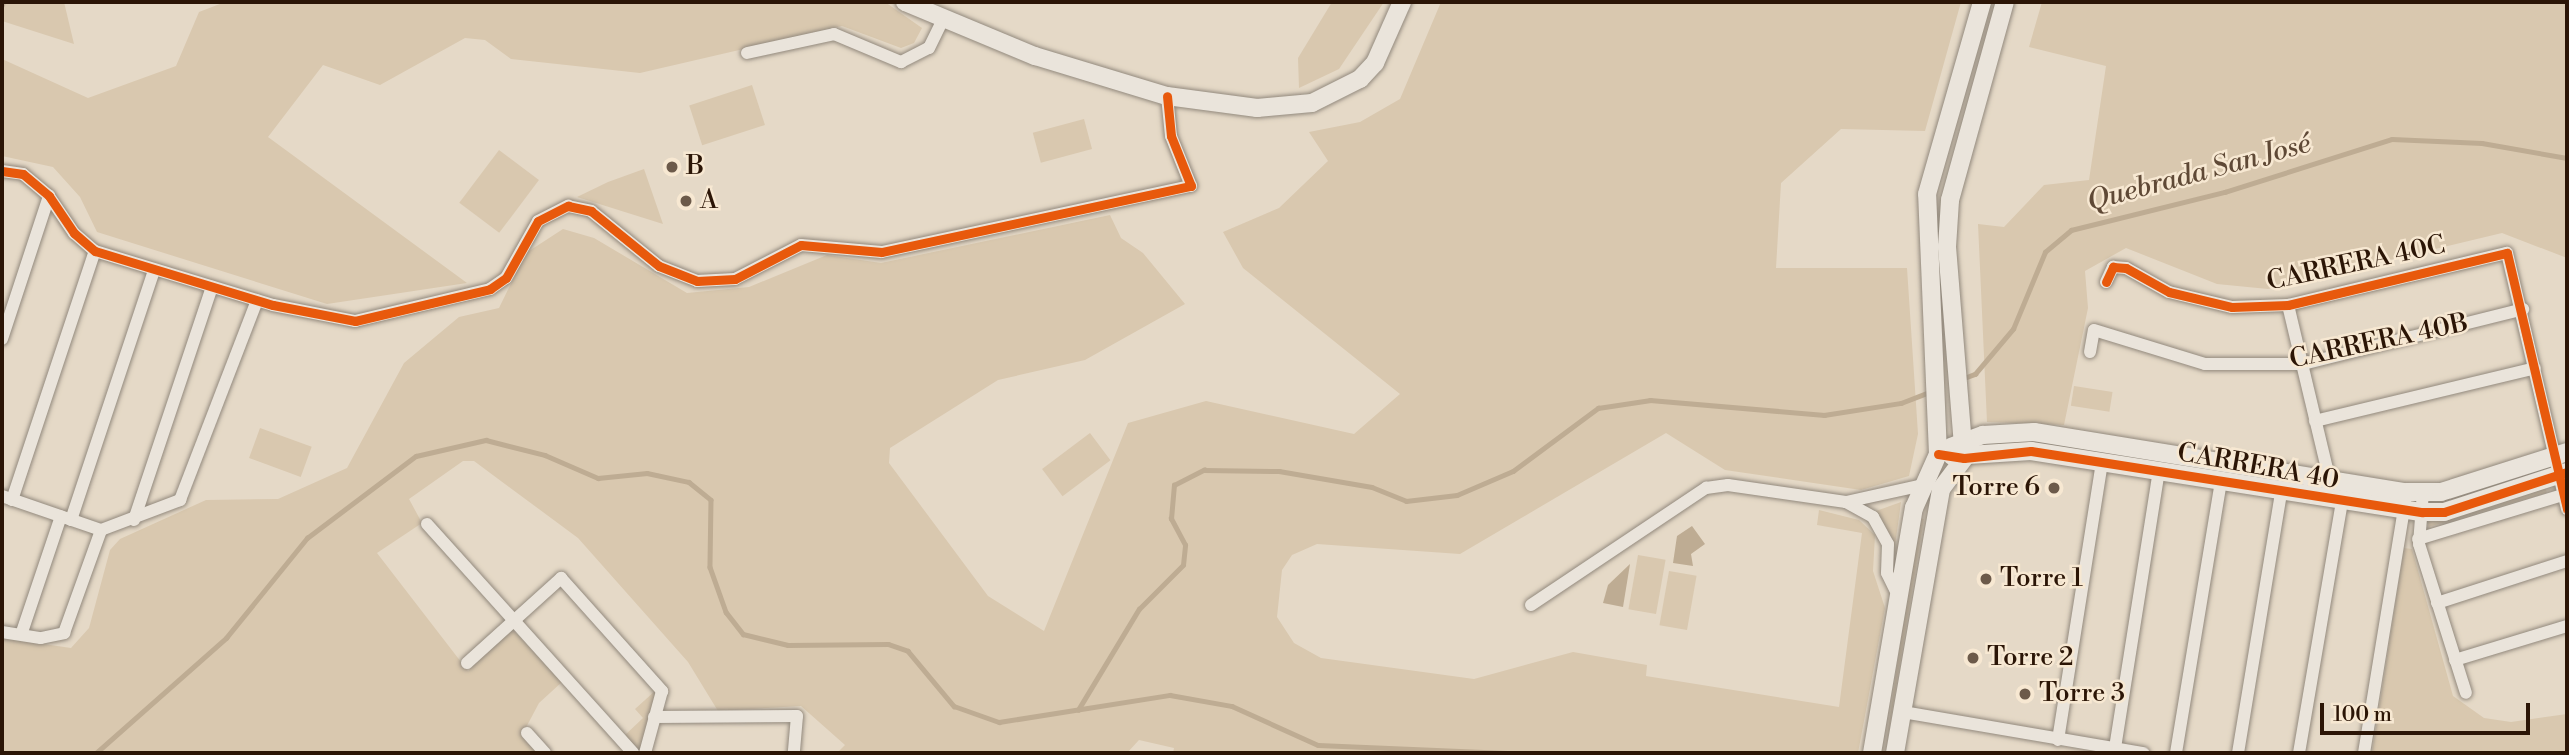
<!DOCTYPE html>
<meta charset="utf-8">
<style>
body{margin:0}
#map{position:relative;width:2569px;height:755px;overflow:hidden;background:#e5d9c7;font-family:"Libre Bodoni",serif}
div>[style]{position:absolute}
[style*='--x']{left:calc(var(--x)*1px);top:calc(var(--y)*1px);width:calc(var(--w)*1px);rotate:calc(var(--a)*1deg)}
.green>*{inset:0;background:#d9c8af;transform-origin:0 0}
.water>*{inset:0;background:#beac93}
.stream>*{height:4.5px;margin:-2.25px;padding:0 2.25px;transform-origin:2.25px;border-radius:2.25px;background:#beac93}
.roads{filter:drop-shadow(0 0 2px #92897d) drop-shadow(0 0 2px #92897d)}
.street>*{height:12px;margin:-6px;padding:0 6px;transform-origin:6px;border-radius:6px;background:#eae4db}
.secondary>*{height:18px;margin:-9px;padding:0 9px;transform-origin:9px;border-radius:9px;background:#eae4db}
.cycleway>*{height:9px;margin:-4.5px;padding:0 4.5px;transform-origin:4.5px;border-radius:4.5px;background:#e8590c}
.dots>*{width:19px;height:19px;translate:-50% -50%;box-sizing:border-box;border:4px solid #f7e8d2;border-radius:50%}
span{translate:-50% -50%;white-space:nowrap;text-align:center;line-height:1.15;-webkit-text-stroke:5px #f7e8d2;paint-order:stroke}
.poi-label{font-size:26px;color:#2b1506}
.left{translate:0 -50%;text-align:left}
.right{translate:-100% -50%;text-align:right}
.street-label{font-size:26px;color:#2b1506}
.water-label{font-size:28px;color:#5f4936;font-style:italic}
.frame{position:absolute;inset:0;border:4px solid #2b1506;pointer-events:none}
.scale{position:absolute;left:2320px;top:703px;width:210px;height:32px;box-sizing:border-box;border:4px solid #2b1506;border-top:0;padding-left:9px;font-size:21px;line-height:24px;white-space:nowrap;color:#2b1506;-webkit-text-stroke:5px #f7e8d2;paint-order:stroke}
</style>
<div id="map">
<div class="green">
<i style="clip-path:polygon(2px 2px,64px 2px,74px 44px,2px 21px)"></i>
<i style="clip-path:polygon(225px 2px,885px 2px,922px 28px,914px 43px,901px 48px,842px 26px,640px 73px,511px 59px,485px 40px,465px 38px,380px 85px,323px 65px,268px 137px,467px 283px,327px 304px,97px 232px,80px 197px,53px 167px,2px 156px,2px 59px,88px 98px,176px 66px,199px 12px)"></i>
<i style="clip-path:polygon(1332px 2px,1384px 2px,1339px 69px,1299px 88px,1298px 58px)"></i>
<i style="clip-path:polygon(1441px 2px,1961px 2px,1925px 131px,1841px 129px,1781px 183px,1776px 268px,1907px 268px,1918px 434px,1909px 476px,1861px 490px,1725px 470px,1666px 433px,1460px 554px,1317px 544px,1292px 555px,1282px 570px,1277px 617px,1294px 643px,1321px 658px,1474px 679px,1573px 652px,1647px 665px,1646px 676px,1839px 707px,1862px 533px,1817px 525px,1819px 510px,1859px 520px,1875px 535px,1873px 571px,1885px 608px,1858px 753px,1173px 753px,1174px 748px,1139px 740px,1127px 753px,837px 753px,845px 745px,801px 706px,718px 711px,688px 662px,578px 538px,474px 461px,463px 461px,409px 499px,422px 523px,377px 553px,468px 671px,512px 629px,562px 682px,539px 703px,522px 735px,538px 753px,2px 753px,2px 638px,71px 648px,89px 628px,110px 550px,120px 539px,206px 500px,278px 499px,347px 468px,404px 363px,459px 317px,499px 308px,526px 253px,563px 229px,594px 238px,687px 293px,749px 287px,827px 255px,881px 263px,1110px 215px,1121px 238px,1143px 253px,1185px 304px,1085px 360px,998px 380px,890px 448px,889px 463px,988px 596px,1044px 631px,1128px 423px,1206px 401px,1354px 434px,1400px 394px,1243px 268px,1223px 232px,1279px 208px,1328px 161px,1309px 132px,1360px 122px,1400px 99px)"></i>
<i style="clip-path:polygon(2042px 2px,2567px 2px,2567px 258px,2502px 233px,2268px 289px,2217px 284px,2126px 248px,2085px 271px,2088px 308px,2064px 425px,1987px 422px,1978px 224px,2004px 227px,2044px 185px,2089px 180px,2106px 66px,2029px 47px)"></i>
<i style="left:752px;top:85px;width:42px;height:66px;rotate:72deg"></i>
<i style="left:1084px;top:119px;width:31px;height:53px;rotate:75deg"></i>
<i style="left:499px;top:150px;width:50px;height:66px;rotate:37deg"></i>
<i style="clip-path:polygon(644px 169px,663px 224px,577px 197px,608px 182px)"></i>
<i style="left:2074px;top:386px;width:39px;height:20px;rotate:9deg"></i>
<i style="left:260px;top:428px;width:55px;height:32px;rotate:20deg"></i>
<i style="left:1090px;top:433px;width:34px;height:60px;rotate:53deg"></i>
<i style="left:2545px;top:486px;width:7px;height:123px;rotate:74deg"></i>
<i style="clip-path:polygon(1901px 502px,1895px 546px,1876px 511px)"></i>
<i style="clip-path:polygon(1919px 518px,1924px 519px,1885px 753px,1900px 644px)"></i>
<i style="clip-path:polygon(2404px 548px,2412px 549px,2453px 696px,2484px 718px,2511px 722px,2567px 714px,2567px 753px,2372px 753px)"></i>
<i style="left:1638px;top:555px;width:28px;height:55px;rotate:10deg"></i>
<i style="left:1669px;top:571px;width:28px;height:55px;rotate:10deg"></i>
<i style="clip-path:polygon(655px 691px,656px 694px,640px 753px,624px 736px,643px 718px,635px 709px)"></i>
</div>
<div class="water">
<i style="clip-path:polygon(1692px 526px,1705px 544px,1691px 554px,1693px 566px,1673px 563px,1677px 536px)"></i>
<i style="clip-path:polygon(1630px 564px,1623px 607px,1603px 603px,1608px 585px)"></i>
</div>
<div class="stream">
<i style="--x:2;--y:5;--w:3;--a:-72"></i>
<i style="--x:1964;--y:378;--w:12;--a:-20"></i>
<i style="--x:1975;--y:374;--w:59;--a:-49.8"></i>
<i style="--x:2013;--y:329;--w:83;--a:-67.4"></i>
<i style="--x:2045;--y:252;--w:34;--a:-40"></i>
<i style="--x:2071;--y:230;--w:159;--a:-13.9"></i>
<i style="--x:2225;--y:192;--w:175;--a:-17.6"></i>
<i style="--x:2392;--y:139;--w:90;--a:2.5"></i>
<i style="--x:2482;--y:143;--w:86;--a:10"></i>
<i style="--x:1078;--y:710;--w:118;--a:-58.9"></i>
<i style="--x:1139;--y:609;--w:62;--a:-45"></i>
<i style="--x:1183;--y:565;--w:20;--a:-84"></i>
<i style="--x:1185;--y:545;--w:30;--a:-118"></i>
<i style="--x:1171;--y:519;--w:34;--a:-85"></i>
<i style="--x:1174;--y:485;--w:34;--a:-27"></i>
<i style="--x:1204;--y:470;--w:75;--a:0.8"></i>
<i style="--x:1279;--y:471;--w:94;--a:9.8"></i>
<i style="--x:1372;--y:487;--w:37;--a:22"></i>
<i style="--x:1406;--y:501;--w:51;--a:-6.7"></i>
<i style="--x:1457;--y:495;--w:61;--a:-23.2"></i>
<i style="--x:1513;--y:471;--w:106;--a:-36.5"></i>
<i style="--x:1598;--y:408;--w:53;--a:-8.7"></i>
<i style="--x:1650;--y:400;--w:175;--a:4.9"></i>
<i style="--x:1824;--y:415;--w:78;--a:-8.9"></i>
<i style="--x:1901;--y:403;--w:31;--a:-21"></i>
<i style="--x:96;--y:753;--w:174;--a:-41.5"></i>
<i style="--x:226;--y:638;--w:129;--a:-51"></i>
<i style="--x:307;--y:538;--w:136;--a:-37"></i>
<i style="--x:416;--y:456;--w:72;--a:-12.9"></i>
<i style="--x:486;--y:440;--w:61;--a:14.3"></i>
<i style="--x:545;--y:455;--w:58;--a:23.5"></i>
<i style="--x:598;--y:478;--w:49;--a:-5.8"></i>
<i style="--x:647;--y:473;--w:43;--a:12.1"></i>
<i style="--x:689;--y:482;--w:28;--a:39"></i>
<i style="--x:711;--y:500;--w:67;--a:90.9"></i>
<i style="--x:710;--y:567;--w:48;--a:70.4"></i>
<i style="--x:726;--y:612;--w:28;--a:52"></i>
<i style="--x:743;--y:634;--w:46;--a:13.7"></i>
<i style="--x:788;--y:645;--w:100;--a:-0.6"></i>
<i style="--x:888;--y:644;--w:21;--a:19"></i>
<i style="--x:908;--y:651;--w:72;--a:50.1"></i>
<i style="--x:954;--y:706;--w:48;--a:19.6"></i>
<i style="--x:999;--y:722;--w:173;--a:-9"></i>
<i style="--x:1170;--y:695;--w:63;--a:10.1"></i>
<i style="--x:1232;--y:706;--w:94;--a:24.4"></i>
<i style="--x:1318;--y:745;--w:189;--a:2.4"></i>
</div>
<div class="roads">
<div class="street">
<i style="--x:747;--y:53;--w:89;--a:-12.3"></i>
<i style="--x:834;--y:34;--w:73;--a:22.7"></i>
<i style="--x:901;--y:62;--w:31;--a:-27"></i>
<i style="--x:929;--y:48;--w:30;--a:-64"></i>
<i style="--x:2;--y:171;--w:21;--a:8"></i>
<i style="--x:23;--y:174;--w:34;--a:40"></i>
<i style="--x:49;--y:196;--w:45;--a:56"></i>
<i style="--x:74;--y:233;--w:28;--a:41"></i>
<i style="--x:95;--y:251;--w:186;--a:16.9"></i>
<i style="--x:273;--y:305;--w:84;--a:11"></i>
<i style="--x:355;--y:321;--w:139;--a:-13.3"></i>
<i style="--x:490;--y:289;--w:19;--a:-35"></i>
<i style="--x:506;--y:278;--w:65;--a:-60.7"></i>
<i style="--x:538;--y:221;--w:34;--a:-27"></i>
<i style="--x:568;--y:206;--w:24;--a:12"></i>
<i style="--x:591;--y:211;--w:87;--a:39"></i>
<i style="--x:659;--y:266;--w:41;--a:21.5"></i>
<i style="--x:697;--y:281;--w:38;--a:-3"></i>
<i style="--x:735;--y:279;--w:74;--a:-27.3"></i>
<i style="--x:801;--y:245;--w:81;--a:4.9"></i>
<i style="--x:882;--y:252;--w:316;--a:-12.1"></i>
<i style="--x:1191;--y:186;--w:54;--a:-111.8"></i>
<i style="--x:1171;--y:136;--w:40;--a:-95.7"></i>
<i style="--x:2106;--y:282;--w:17;--a:-65"></i>
<i style="--x:2113;--y:267;--w:13;--a:4"></i>
<i style="--x:2126;--y:268;--w:49;--a:29.2"></i>
<i style="--x:2169;--y:292;--w:65;--a:13.4"></i>
<i style="--x:2232;--y:307;--w:56;--a:-2"></i>
<i style="--x:2288;--y:305;--w:225;--a:-13.4"></i>
<i style="--x:2507;--y:253;--w:263;--a:76.8"></i>
<i style="--x:2288;--y:305;--w:181;--a:76.6"></i>
<i style="--x:2;--y:339;--w:151;--a:-71.8"></i>
<i style="--x:2090;--y:352;--w:22;--a:-80"></i>
<i style="--x:2094;--y:330;--w:116;--a:17"></i>
<i style="--x:2205;--y:364;--w:98;--a:0"></i>
<i style="--x:2303;--y:364;--w:227;--a:-14"></i>
<i style="--x:2315;--y:421;--w:226;--a:-13.5"></i>
<i style="--x:2423;--y:492;--w:52;--a:94.4"></i>
<i style="--x:2419;--y:544;--w:156;--a:72.5"></i>
<i style="--x:2;--y:496;--w:105;--a:19"></i>
<i style="--x:101;--y:530;--w:85;--a:-20.8"></i>
<i style="--x:180;--y:500;--w:214;--a:-68.9"></i>
<i style="--x:12;--y:500;--w:262;--a:-71.6"></i>
<i style="--x:1846;--y:502;--w:31;--a:29"></i>
<i style="--x:1873;--y:517;--w:31;--a:61"></i>
<i style="--x:1888;--y:544;--w:29;--a:92"></i>
<i style="--x:1887;--y:573;--w:28;--a:64"></i>
<i style="--x:71;--y:520;--w:263;--a:-71.6"></i>
<i style="--x:134;--y:520;--w:246;--a:-71.5"></i>
<i style="--x:427;--y:524;--w:308;--a:48"></i>
<i style="--x:2418;--y:539;--w:152;--a:-16.9"></i>
<i style="--x:2437;--y:603;--w:137;--a:-17.9"></i>
<i style="--x:1531;--y:605;--w:211;--a:-33.8"></i>
<i style="--x:1706;--y:488;--w:22;--a:-8"></i>
<i style="--x:1728;--y:485;--w:119;--a:8.2"></i>
<i style="--x:1846;--y:502;--w:75;--a:-12.4"></i>
<i style="--x:2;--y:632;--w:39;--a:9"></i>
<i style="--x:41;--y:638;--w:24;--a:-12"></i>
<i style="--x:64;--y:633;--w:109;--a:-70.2"></i>
<i style="--x:22;--y:632;--w:122;--a:-71.4"></i>
<i style="--x:2455;--y:660;--w:117;--a:-16.9"></i>
<i style="--x:467;--y:663;--w:127;--a:-42.1"></i>
<i style="--x:561;--y:578;--w:152;--a:48.2"></i>
<i style="--x:662;--y:691;--w:64;--a:105.3"></i>
<i style="--x:1903;--y:712;--w:244;--a:9.7"></i>
<i style="--x:654;--y:717;--w:143;--a:-0.4"></i>
<i style="--x:797;--y:716;--w:37;--a:95"></i>
<i style="--x:527;--y:733;--w:27;--a:48"></i>
<i style="--x:2058;--y:740;--w:281;--a:-81"></i>
<i style="--x:2115;--y:748;--w:280;--a:-81"></i>
<i style="--x:2176;--y:753;--w:275;--a:-80.6"></i>
<i style="--x:2238;--y:753;--w:265;--a:-80.6"></i>
<i style="--x:2299;--y:753;--w:255;--a:-80.3"></i>
<i style="--x:2364;--y:753;--w:254;--a:-80.7"></i>
</div>
<div class="secondary">
<i style="--x:905;--y:2;--w:141;--a:22.6"></i>
<i style="--x:1035;--y:56;--w:138;--a:16.9"></i>
<i style="--x:1167;--y:96;--w:91;--a:7.6"></i>
<i style="--x:1257;--y:108;--w:55;--a:-5.2"></i>
<i style="--x:1312;--y:103;--w:54;--a:-26.6"></i>
<i style="--x:1360;--y:79;--w:22;--a:-47"></i>
<i style="--x:1375;--y:63;--w:67;--a:-66.1"></i>
<i style="--x:1951;--y:447;--w:34;--a:-21"></i>
<i style="--x:1983;--y:435;--w:51;--a:-3.4"></i>
<i style="--x:2034;--y:432;--w:377;--a:9.2"></i>
<i style="--x:2406;--y:492;--w:35;--a:0"></i>
<i style="--x:2441;--y:492;--w:132;--a:-17.6"></i>
<i style="--x:1952;--y:456;--w:79;--a:-3.6"></i>
<i style="--x:2031;--y:451;--w:396;--a:8.9"></i>
<i style="--x:2422;--y:512;--w:22;--a:0"></i>
<i style="--x:2444;--y:512;--w:129;--a:-18"></i>
<i style="--x:1872;--y:753;--w:249;--a:-80.3"></i>
<i style="--x:1914;--y:508;--w:59;--a:-66"></i>
<i style="--x:1938;--y:454;--w:260;--a:-92.4"></i>
<i style="--x:1927;--y:194;--w:200;--a:-74"></i>
<i style="--x:1895;--y:753;--w:268;--a:-80.1"></i>
<i style="--x:1941;--y:489;--w:39;--a:-53"></i>
<i style="--x:1964;--y:458;--w:212;--a:-94.6"></i>
<i style="--x:1947;--y:247;--w:47;--a:-86.3"></i>
<i style="--x:1950;--y:200;--w:205;--a:-74.5"></i>
</div>
</div>
<div class="cycleway">
<i style="--x:2;--y:171;--w:21;--a:8"></i>
<i style="--x:23;--y:174;--w:34;--a:40"></i>
<i style="--x:49;--y:196;--w:45;--a:56"></i>
<i style="--x:74;--y:233;--w:28;--a:41"></i>
<i style="--x:95;--y:251;--w:186;--a:16.9"></i>
<i style="--x:273;--y:305;--w:84;--a:11"></i>
<i style="--x:355;--y:321;--w:139;--a:-13.3"></i>
<i style="--x:490;--y:289;--w:19;--a:-35"></i>
<i style="--x:506;--y:278;--w:65;--a:-60.7"></i>
<i style="--x:538;--y:221;--w:34;--a:-27"></i>
<i style="--x:568;--y:206;--w:24;--a:12"></i>
<i style="--x:591;--y:211;--w:87;--a:39"></i>
<i style="--x:659;--y:266;--w:41;--a:21.5"></i>
<i style="--x:697;--y:281;--w:38;--a:-3"></i>
<i style="--x:735;--y:279;--w:74;--a:-27.3"></i>
<i style="--x:801;--y:245;--w:81;--a:4.9"></i>
<i style="--x:882;--y:252;--w:316;--a:-12.1"></i>
<i style="--x:1191;--y:186;--w:54;--a:-111.8"></i>
<i style="--x:1171;--y:136;--w:40;--a:-95.7"></i>
<i style="--x:2106;--y:282;--w:17;--a:-65"></i>
<i style="--x:2113;--y:267;--w:13;--a:4"></i>
<i style="--x:2126;--y:268;--w:49;--a:29.2"></i>
<i style="--x:2169;--y:292;--w:65;--a:13.4"></i>
<i style="--x:2232;--y:307;--w:56;--a:-2"></i>
<i style="--x:2288;--y:305;--w:225;--a:-13.4"></i>
<i style="--x:2507;--y:253;--w:263;--a:76.8"></i>
<i style="--x:1938;--y:454;--w:26;--a:9"></i>
<i style="--x:1964;--y:458;--w:67;--a:-6"></i>
<i style="--x:2031;--y:451;--w:396;--a:8.9"></i>
<i style="--x:2422;--y:512;--w:22;--a:0"></i>
<i style="--x:2444;--y:512;--w:129;--a:-18"></i>
</div>
<div class="dots">
<i style="left:672px;top:167px;background:#6c5a4a"></i>
<i style="left:686px;top:201px;background:#6c5a4a"></i>
<i style="left:2054px;top:488px;background:#6c5a4a"></i>
<i style="left:1986px;top:579px;background:#6c5a4a"></i>
<i style="left:1973px;top:658px;background:#6c5a4a"></i>
<i style="left:2025px;top:694px;background:#6c5a4a"></i>
</div>
<div class="poi-label">
<span class="left" style="left:686px;top:167px">B</span>
<span class="left" style="left:700px;top:201px">A</span>
<span class="right" style="left:2040px;top:488px">Torre 6</span>
<span class="left" style="left:2000px;top:579px">Torre 1</span>
<span class="left" style="left:1987px;top:658px">Torre 2</span>
<span class="left" style="left:2039px;top:694px">Torre 3</span>
</div>
<div class="street-label">
<span style="left:2356px;top:264px;rotate:-12deg">CARRERA 40C</span>
<span style="left:2379px;top:342px;rotate:-12deg">CARRERA 40B</span>
<span style="left:2258px;top:467px;rotate:10deg">CARRERA 40</span>
</div>
<div class="water-label">
<span style="left:2199px;top:173px;rotate:-15deg">Quebrada San José</span>
</div>
<div class="frame"></div>
<div class="scale">100 m</div>
</div>
